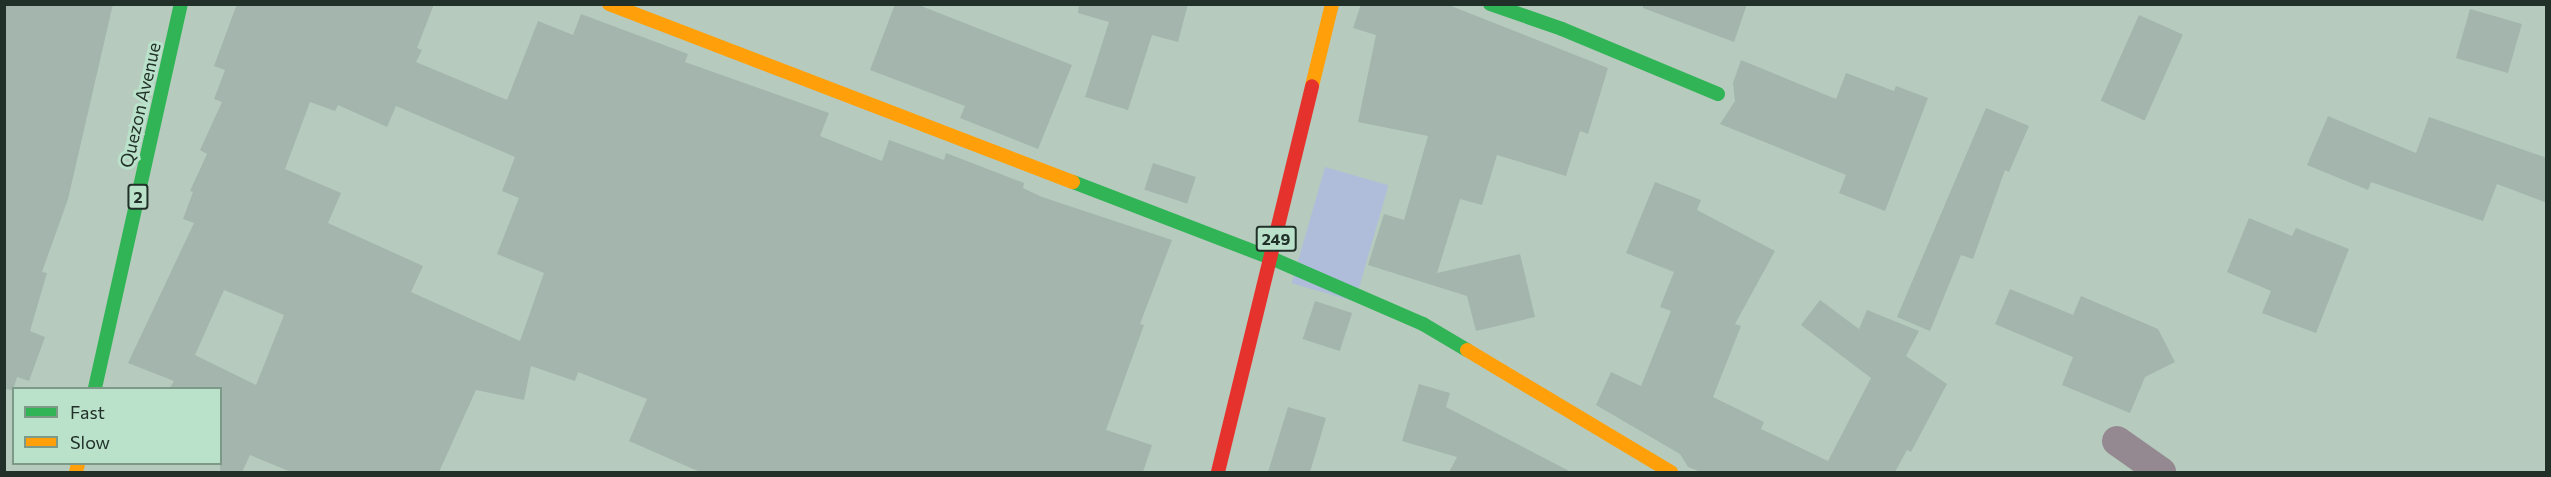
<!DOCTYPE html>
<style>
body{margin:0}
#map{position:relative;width:2551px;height:477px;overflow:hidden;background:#b6cbbe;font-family:Commissioner,sans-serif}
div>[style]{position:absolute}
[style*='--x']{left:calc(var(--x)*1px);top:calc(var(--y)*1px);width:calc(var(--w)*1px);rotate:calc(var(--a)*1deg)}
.green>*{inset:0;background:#b0bdda;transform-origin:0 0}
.building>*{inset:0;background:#a3b5ad;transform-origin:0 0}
.street>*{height:30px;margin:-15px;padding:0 15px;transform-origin:15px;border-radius:15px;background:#948990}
.fast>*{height:14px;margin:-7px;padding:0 7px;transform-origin:7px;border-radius:7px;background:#30b455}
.slow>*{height:14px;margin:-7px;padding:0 7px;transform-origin:7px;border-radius:7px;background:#ff9f0a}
.jam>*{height:14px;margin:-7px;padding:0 7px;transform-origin:7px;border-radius:7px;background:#e5322d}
span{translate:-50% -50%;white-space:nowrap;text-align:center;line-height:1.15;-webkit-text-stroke:6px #bae1ca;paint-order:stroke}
.shield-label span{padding:2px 4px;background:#bae1ca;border:2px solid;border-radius:4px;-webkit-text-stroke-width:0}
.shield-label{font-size:16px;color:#213028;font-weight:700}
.street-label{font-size:18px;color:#213028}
.frame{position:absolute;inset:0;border:6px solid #213028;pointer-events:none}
.legend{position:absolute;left:12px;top:387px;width:210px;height:78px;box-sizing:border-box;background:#bae1ca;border:2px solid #7d9a89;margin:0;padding:8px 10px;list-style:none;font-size:18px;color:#213028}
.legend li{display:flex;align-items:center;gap:12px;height:30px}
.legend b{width:30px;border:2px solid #7d9a89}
</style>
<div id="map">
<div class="green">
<i style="left:1325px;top:167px;width:66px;height:121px;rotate:16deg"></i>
</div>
<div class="building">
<i style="clip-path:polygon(4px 4px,113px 4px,68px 199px,42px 272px,47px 273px,30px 331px,45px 337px,29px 381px,17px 377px,13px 390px,4px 389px)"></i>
<i style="clip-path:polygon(evenodd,237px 4px,434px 4px,417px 48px,422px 50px,416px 62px,507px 100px,538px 21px,573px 35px,581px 14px,688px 54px,685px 62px,829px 113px,820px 136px,882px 161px,889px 140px,944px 160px,946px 153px,1024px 183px,1023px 188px,1042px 197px,1172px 240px,1140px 324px,1144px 325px,1106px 430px,1152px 445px,1143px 472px,700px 472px,629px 441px,647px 399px,578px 372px,575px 381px,531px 366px,524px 400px,476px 390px,439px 472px,291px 472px,250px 455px,242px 472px,220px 472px,220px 388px,170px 388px,174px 381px,128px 363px,194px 223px,183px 219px,193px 192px,190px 191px,207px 154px,200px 150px,222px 102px,214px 99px,225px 70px,214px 66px,237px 4px,310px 102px,335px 111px,338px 105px,387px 127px,396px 106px,515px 157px,502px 191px,519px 198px,497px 254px,544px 273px,520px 341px,411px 292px,423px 266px,328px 223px,341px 193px,285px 169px,310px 102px,237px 4px,224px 290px,284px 315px,256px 385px,195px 355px,224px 290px)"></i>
<i style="clip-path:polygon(895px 4px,916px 4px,1072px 65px,1038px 149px,960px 118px,965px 106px,870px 70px)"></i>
<i style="clip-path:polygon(1079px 4px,1188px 4px,1178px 42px,1152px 35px,1128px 110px,1085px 97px,1109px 22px,1078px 13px)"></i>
<i style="clip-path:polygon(1361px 4px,1446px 4px,1608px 68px,1588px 134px,1580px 131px,1566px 176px,1497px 155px,1482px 205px,1460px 199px,1437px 273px,1520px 254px,1535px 317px,1476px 331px,1467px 296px,1368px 265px,1384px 214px,1404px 220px,1428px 136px,1358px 122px,1376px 35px,1353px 28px)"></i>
<i style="clip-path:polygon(1643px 4px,1747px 4px,1734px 42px,1643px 8px)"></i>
<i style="left:2470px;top:9px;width:54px;height:51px;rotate:16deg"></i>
<i style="left:2139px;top:15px;width:48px;height:94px;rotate:24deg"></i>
<i style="clip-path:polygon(1741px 60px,1836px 99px,1846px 73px,1894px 91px,1896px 86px,1928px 98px,1885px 211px,1839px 193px,1846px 175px,1720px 124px,1735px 101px,1733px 83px)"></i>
<i style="clip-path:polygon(1986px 108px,2029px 126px,2009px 172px,2005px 170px,1973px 259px,1961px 255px,1930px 331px,1897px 317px)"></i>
<i style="clip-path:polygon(2328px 116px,2416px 153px,2429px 117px,2547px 158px,2547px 203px,2497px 184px,2483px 221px,2371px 182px,2368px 190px,2307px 165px)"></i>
<i style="left:1153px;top:163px;width:45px;height:28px;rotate:18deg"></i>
<i style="clip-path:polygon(1655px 182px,1701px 200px,1697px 210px,1775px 251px,1735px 324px,1741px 326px,1713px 397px,1764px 422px,1761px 429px,1828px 461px,1871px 378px,1801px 325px,1820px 300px,1859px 329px,1867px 310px,1919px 331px,1906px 356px,1947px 384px,1911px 452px,1907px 450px,1895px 472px,1701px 472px,1688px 467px,1680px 454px,1596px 405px,1611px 372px,1641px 386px,1671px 311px,1660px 307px,1674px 272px,1626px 253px)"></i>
<i style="clip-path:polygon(2249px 218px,2292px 236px,2296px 228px,2349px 249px,2316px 333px,2262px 313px,2271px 291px,2227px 272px)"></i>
<i style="clip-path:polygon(2010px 289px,2073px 315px,2081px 296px,2158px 329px,2175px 362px,2145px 377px,2130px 413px,2062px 385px,2073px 357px,1995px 324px)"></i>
<i style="left:1315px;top:301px;width:39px;height:40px;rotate:18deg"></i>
<i style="clip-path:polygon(1419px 384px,1450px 393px,1446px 407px,1571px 472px,1449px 472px,1457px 457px,1402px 441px)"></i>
<i style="clip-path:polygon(1288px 407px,1326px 418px,1310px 472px,1268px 472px)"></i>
</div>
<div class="street">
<i style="--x:2117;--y:441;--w:54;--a:35.2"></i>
</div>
<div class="fast">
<i style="--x:1490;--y:4;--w:76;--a:19.1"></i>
<i style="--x:1562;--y:29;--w:169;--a:22.6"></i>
<i style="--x:1073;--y:182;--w:212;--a:21"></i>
<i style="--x:1271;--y:258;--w:166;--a:23.5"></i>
<i style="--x:1423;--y:324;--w:51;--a:30.6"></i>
<i style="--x:95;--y:388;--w:394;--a:-77.4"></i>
</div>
<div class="slow">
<i style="--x:609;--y:4;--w:497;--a:21"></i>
<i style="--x:1312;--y:86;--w:84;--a:-76.3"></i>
<i style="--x:1467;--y:350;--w:238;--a:30.9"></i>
<i style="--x:76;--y:472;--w:8;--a:-76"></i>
</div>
<div class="jam">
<i style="--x:1218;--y:472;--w:397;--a:-76.3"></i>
</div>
<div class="shield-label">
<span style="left:138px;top:197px">2</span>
<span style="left:1276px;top:239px">249</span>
</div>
<div class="street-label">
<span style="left:140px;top:105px;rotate:-77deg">Quezon Avenue</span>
</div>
<div class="frame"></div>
<ul class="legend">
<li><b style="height:8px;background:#30b455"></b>Fast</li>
<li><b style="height:8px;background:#ff9f0a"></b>Slow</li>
</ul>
</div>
